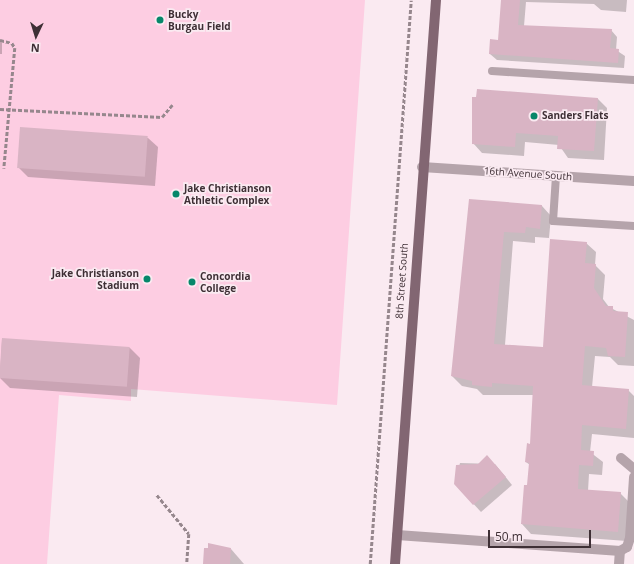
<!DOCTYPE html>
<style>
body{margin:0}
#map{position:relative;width:634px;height:564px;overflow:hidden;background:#faeaf1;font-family:"Open Sans",sans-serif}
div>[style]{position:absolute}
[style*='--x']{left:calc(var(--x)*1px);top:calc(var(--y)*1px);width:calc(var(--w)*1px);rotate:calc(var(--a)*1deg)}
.green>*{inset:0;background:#fdcde2}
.shadow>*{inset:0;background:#0003}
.building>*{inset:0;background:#d9b4c4;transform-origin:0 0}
.path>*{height:2.5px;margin-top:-1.25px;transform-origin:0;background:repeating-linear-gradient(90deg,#96878d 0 4px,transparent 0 6px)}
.lane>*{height:8px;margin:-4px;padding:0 4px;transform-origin:4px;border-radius:4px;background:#b5a4ab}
.street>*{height:10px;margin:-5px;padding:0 5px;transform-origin:5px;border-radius:5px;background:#b5a4ab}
.primary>*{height:10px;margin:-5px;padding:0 5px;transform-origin:5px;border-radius:5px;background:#826672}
.dots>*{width:11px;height:11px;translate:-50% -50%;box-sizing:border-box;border:2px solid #faeaf1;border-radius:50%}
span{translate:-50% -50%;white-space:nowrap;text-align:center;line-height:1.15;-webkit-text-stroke:3.5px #faeaf1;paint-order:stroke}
.poi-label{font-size:10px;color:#3e2f35;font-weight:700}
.left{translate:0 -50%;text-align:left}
.right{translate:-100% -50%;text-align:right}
.street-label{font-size:10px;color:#3e2f35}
.north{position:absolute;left:16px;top:16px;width:40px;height:40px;-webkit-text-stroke:3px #faeaf1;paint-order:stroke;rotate:184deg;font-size:11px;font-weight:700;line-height:16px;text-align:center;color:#3e2f35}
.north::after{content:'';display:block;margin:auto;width:14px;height:18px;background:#3e2f35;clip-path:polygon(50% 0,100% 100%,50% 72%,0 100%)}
.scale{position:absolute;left:488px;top:530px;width:103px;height:18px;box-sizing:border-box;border:2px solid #3e2f35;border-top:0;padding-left:5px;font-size:12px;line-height:14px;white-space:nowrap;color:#3e2f35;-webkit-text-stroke:3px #faeaf1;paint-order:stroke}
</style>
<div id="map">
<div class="green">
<i style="clip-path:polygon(0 0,365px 0,337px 405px,131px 389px,131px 401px,59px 395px,47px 564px,0 564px)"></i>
</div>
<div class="shadow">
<i style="clip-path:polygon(502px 0,627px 0,626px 12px,601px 10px,594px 4px,526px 2px,524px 26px,611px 30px,617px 37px,616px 50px,625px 56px,624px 68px,497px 60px,490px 54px,499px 41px)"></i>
<i style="clip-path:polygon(0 40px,2px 43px,2px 54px,0 54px)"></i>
<i style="clip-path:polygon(477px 98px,598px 99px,607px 108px,604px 160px,568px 158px,559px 145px,525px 142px,524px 156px,482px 153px,473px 143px)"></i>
<i style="clip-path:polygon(21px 128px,148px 138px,158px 147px,155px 186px,28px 177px,18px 167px)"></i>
<i style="clip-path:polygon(470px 200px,542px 206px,551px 216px,549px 238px,535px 237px,535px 243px,513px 241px,505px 345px,544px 348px,586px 243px,596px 252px,595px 265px,605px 275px,603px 299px,609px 307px,634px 320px,634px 366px,618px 365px,610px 357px,595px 356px,592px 387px,628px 390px,634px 396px,634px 438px,592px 434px,590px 452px,603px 462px,602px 475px,589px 474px,588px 491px,620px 493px,630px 503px,627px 541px,531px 534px,522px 524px,528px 486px,530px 465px,526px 462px,531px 445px,534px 395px,483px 395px,477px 389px,462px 386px,452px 376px)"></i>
<i style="clip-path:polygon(2px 339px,130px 348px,140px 358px,137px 397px,10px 388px,0 378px)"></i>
<i style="clip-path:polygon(460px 463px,495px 464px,512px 485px,481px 512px,455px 484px)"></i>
<i style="clip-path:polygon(231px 549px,244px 564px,203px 564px)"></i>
</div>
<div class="building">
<i style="clip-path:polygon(501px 0,520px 0,518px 25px,612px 29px,610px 48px,619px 49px,618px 63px,489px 54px,490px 39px,498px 40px)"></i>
<i style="clip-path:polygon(477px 89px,598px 98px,594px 151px,557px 149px,558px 136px,516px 133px,515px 147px,472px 144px,472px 97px,476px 97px)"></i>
<i style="left:20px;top:127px;width:128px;height:41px;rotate:4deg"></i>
<i style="clip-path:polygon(469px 199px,542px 205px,540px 229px,526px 227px,525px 233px,504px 232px,494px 344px,543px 347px,550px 239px,587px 242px,585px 263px,596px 264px,594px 288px,606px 306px,613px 306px,613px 311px,628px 312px,625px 357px,608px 356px,606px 348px,585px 346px,582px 385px,629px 389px,626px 429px,582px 425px,581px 450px,594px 451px,593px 466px,579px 465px,578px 489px,621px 492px,618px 532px,521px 524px,524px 485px,527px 485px,529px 463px,525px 462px,527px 443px,530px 444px,533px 386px,492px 383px,492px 387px,472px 385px,472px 381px,451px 376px)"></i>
<i style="left:2px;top:338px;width:128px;height:40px;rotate:4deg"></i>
<i style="clip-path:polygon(487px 455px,506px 477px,473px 505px,454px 484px,456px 465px,478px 464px)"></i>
<i style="clip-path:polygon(208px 543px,231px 548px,230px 564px,203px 564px,204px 548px,208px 548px)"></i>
</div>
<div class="path">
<i style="--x:0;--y:40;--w:12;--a:14"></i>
<i style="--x:12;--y:43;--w:6;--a:59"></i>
<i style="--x:15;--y:48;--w:121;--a:95.2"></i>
<i style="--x:0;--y:109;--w:162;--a:2.8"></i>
<i style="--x:162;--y:117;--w:16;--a:-50"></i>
<i style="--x:157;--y:495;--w:50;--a:50.6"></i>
<i style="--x:189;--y:534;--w:30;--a:94"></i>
<i style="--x:370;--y:564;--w:565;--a:-85.84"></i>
</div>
<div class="lane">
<i style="--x:492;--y:71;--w:142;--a:3.6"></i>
<i style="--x:556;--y:176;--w:45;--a:93.8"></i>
<i style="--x:553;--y:221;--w:81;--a:3.5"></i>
</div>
<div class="street">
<i style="--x:422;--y:167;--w:212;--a:3.8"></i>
<i style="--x:621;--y:458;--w:17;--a:40"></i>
<i style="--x:397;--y:535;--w:224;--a:4.1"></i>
<i style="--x:620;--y:551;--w:8;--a:-30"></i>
<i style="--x:627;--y:547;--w:9;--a:-72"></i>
<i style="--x:630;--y:538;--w:61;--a:-86.2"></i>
<i style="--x:619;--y:564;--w:13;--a:-86"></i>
</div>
<div class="primary">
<i style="--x:395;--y:564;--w:565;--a:-85.84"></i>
</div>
<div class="dots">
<i style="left:160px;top:20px;background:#06876a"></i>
<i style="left:534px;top:116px;background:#06876a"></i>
<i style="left:176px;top:194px;background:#06876a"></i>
<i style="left:147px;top:279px;background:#06876a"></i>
<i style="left:192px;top:282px;background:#06876a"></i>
</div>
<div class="poi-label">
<span class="left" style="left:168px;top:20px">Bucky<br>Burgau Field</span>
<span class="left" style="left:542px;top:116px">Sanders Flats</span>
<span class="left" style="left:184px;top:194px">Jake Christianson<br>Athletic Complex</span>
<span class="right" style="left:139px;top:279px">Jake Christianson<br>Stadium</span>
<span class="left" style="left:200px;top:282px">Concordia<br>College</span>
</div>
<div class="street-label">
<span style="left:528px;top:174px;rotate:4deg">16th Avenue South</span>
<span style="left:402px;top:281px;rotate:-86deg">8th Street South</span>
</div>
<div class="north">N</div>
<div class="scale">50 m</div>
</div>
